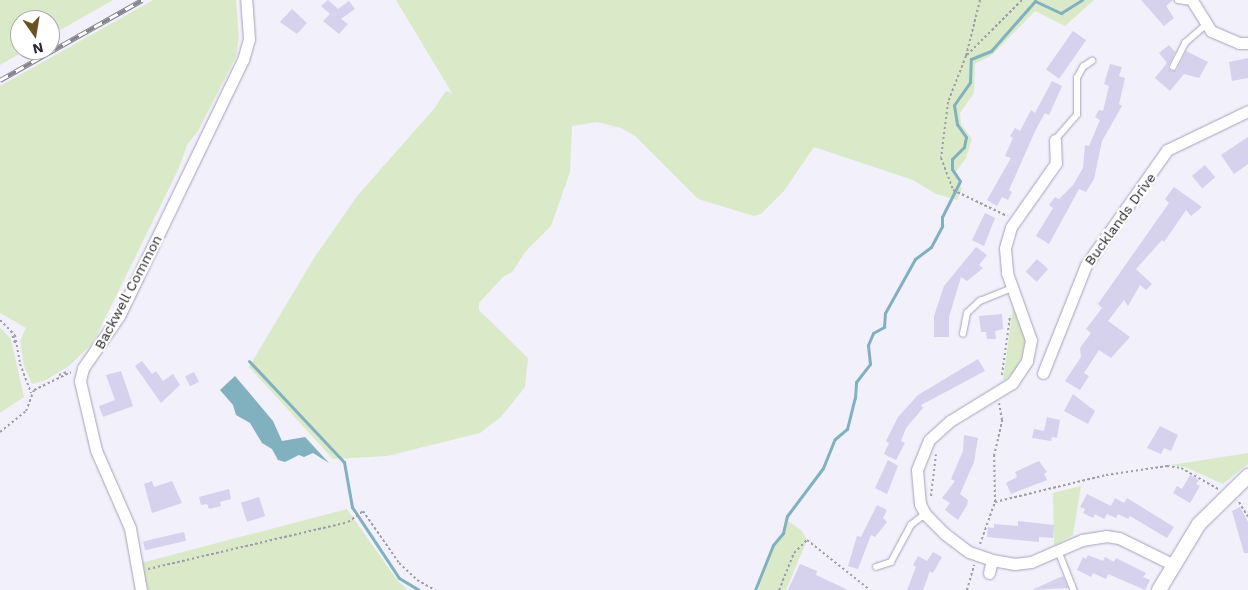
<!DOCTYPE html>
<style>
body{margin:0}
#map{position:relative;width:1248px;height:590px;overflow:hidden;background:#f1f0fb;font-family:"Work Sans",sans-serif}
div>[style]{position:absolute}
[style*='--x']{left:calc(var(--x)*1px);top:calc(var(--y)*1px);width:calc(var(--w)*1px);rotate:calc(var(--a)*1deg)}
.green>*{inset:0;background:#daeac9}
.water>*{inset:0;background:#81b1bf}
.stream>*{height:3px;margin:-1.5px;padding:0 1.5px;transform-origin:1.5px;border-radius:1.5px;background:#81b1bf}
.building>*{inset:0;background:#d6d1ec;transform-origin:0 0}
.path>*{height:2px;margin-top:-1px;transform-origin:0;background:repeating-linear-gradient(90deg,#9e9ca7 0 2.5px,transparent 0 5px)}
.roads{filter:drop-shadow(0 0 1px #a5a1ba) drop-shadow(0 0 1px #a5a1ba)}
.service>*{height:5.5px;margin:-2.75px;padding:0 2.75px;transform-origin:2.75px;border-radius:2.75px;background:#fff}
.minor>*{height:11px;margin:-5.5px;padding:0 5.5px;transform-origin:5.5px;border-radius:5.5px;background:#fff}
.tertiary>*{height:14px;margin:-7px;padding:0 7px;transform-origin:7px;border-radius:7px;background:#fff}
.rail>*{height:5px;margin-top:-2.5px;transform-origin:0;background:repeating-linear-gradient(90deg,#fff 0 9px,#85848e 0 18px);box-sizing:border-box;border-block:1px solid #85848e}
span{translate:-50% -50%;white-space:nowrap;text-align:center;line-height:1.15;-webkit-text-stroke:4.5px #fff;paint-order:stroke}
.street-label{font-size:14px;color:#282630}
.north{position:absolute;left:10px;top:10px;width:50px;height:50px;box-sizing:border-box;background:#fff;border:1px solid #a9a8ac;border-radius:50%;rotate:167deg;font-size:14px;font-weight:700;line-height:20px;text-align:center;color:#282630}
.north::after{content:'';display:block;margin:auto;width:18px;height:22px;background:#695322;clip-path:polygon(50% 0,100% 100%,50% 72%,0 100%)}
</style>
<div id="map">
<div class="green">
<i style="clip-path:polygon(0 0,113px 0,50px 36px,50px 20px,20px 20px,20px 50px,26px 50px,0 65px)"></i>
<i style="clip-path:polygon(153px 0,236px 0,239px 37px,236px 57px,198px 131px,187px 145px,178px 170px,93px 343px,69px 366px,46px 380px,32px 384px,24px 366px,20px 341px,26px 328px,0 313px,0 86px)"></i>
<i style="clip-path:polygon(396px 0,1094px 0,1065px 26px,1035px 11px,992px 55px,975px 64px,974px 93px,960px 113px,961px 124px,972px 139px,966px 158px,955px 173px,962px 189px,957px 200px,936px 194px,913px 180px,814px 147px,784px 191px,761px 214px,754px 216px,698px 199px,635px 136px,621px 128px,597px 122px,572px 126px,570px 172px,551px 226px,526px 251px,512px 272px,503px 277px,479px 303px,479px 310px,528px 358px,525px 387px,501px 417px,480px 433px,387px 456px,333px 459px,249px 367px,314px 258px,358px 195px,433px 110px,446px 91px,452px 93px)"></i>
<i style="clip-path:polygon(1013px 307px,1026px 338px,1025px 345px,1016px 371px,1003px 381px)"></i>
<i style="clip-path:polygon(0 327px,11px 339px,24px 397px,0 413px)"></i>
<i style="clip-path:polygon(1248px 453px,1248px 464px,1223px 484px,1185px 467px,1171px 465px)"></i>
<i style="clip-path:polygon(1081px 486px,1073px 535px,1054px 546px,1053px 493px)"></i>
<i style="clip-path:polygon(347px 509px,397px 580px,408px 590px,145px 590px,141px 563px)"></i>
<i style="clip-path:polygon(787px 520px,802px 531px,807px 540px,786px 590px,758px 590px,774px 546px,785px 532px)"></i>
</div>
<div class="water">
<i style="clip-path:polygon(235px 376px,273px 421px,282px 441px,305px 437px,329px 463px,313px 453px,304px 457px,299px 455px,285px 462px,278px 460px,272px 449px,262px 443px,250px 423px,236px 415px,233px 405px,220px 390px)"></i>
</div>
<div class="stream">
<i style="--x:249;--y:361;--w:139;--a:46.8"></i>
<i style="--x:344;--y:462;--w:46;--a:79.9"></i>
<i style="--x:352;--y:507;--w:85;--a:56.5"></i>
<i style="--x:399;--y:578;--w:23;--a:31"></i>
<i style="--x:755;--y:590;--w:48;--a:-68.2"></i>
<i style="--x:773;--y:545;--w:16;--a:-50"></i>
<i style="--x:783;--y:533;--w:17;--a:-77"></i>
<i style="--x:787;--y:516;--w:60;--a:-53.1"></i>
<i style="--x:823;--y:468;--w:31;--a:-68"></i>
<i style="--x:835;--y:439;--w:16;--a:-40"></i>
<i style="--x:847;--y:429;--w:32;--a:-76"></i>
<i style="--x:855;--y:398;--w:16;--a:-86"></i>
<i style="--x:856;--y:382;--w:23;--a:-52"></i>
<i style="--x:870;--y:364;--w:19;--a:-96"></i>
<i style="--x:868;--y:345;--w:13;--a:-67"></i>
<i style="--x:873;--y:333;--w:13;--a:-29"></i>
<i style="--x:884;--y:327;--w:14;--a:-86"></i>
<i style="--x:885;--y:313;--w:62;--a:-60.9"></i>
<i style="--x:915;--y:259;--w:20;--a:-37"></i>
<i style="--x:931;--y:247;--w:24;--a:-62"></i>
<i style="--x:942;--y:226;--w:9;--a:-90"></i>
<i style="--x:942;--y:217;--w:40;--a:-63.4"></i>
<i style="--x:960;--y:181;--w:14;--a:-124"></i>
<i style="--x:952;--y:169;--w:10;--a:-90"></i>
<i style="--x:952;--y:159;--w:17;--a:-45"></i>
<i style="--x:964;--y:147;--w:10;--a:-79"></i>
<i style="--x:966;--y:137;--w:16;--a:-125"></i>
<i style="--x:957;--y:124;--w:19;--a:-99"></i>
<i style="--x:954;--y:105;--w:28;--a:-55"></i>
<i style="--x:970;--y:82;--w:23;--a:-88"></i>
<i style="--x:971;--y:59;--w:22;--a:-22"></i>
<i style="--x:991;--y:51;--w:67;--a:-48.7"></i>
<i style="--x:1035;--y:1;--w:29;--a:25"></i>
<i style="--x:1061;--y:13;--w:25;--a:-32"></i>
</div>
<div class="building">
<i style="clip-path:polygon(328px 0,338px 9px,349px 1px,355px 9px,341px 19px,348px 24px,339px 34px,323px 21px,330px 14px,321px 6px)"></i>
<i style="clip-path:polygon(1141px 0,1173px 0,1166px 6px,1174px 18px,1164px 26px)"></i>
<i style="clip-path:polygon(292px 9px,307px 23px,297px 34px,280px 22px)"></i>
<i style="left:1073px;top:31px;width:16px;height:47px;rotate:35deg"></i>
<i style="clip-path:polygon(1169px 45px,1175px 52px,1168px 67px,1171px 71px,1177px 70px,1186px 51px,1208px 62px,1199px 78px,1184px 74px,1170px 91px,1155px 78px,1167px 63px,1159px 53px)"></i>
<i style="clip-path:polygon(1248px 58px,1248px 78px,1232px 81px,1229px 62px)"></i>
<i style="clip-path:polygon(1110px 64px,1122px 67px,1119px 76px,1125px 78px,1119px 104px,1122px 106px,1102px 141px,1094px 179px,1086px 192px,1079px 189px,1049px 244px,1036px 236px,1053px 208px,1049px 205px,1055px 197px,1059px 199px,1073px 185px,1083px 168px,1085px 145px,1089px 146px,1100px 120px,1095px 117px,1099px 110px,1103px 111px,1109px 86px,1104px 84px)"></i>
<i style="clip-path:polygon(1052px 81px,1062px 86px,1058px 95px,1049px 115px,1045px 113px,1036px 129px,1009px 190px,1012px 192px,1008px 200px,1002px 197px,997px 206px,987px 200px,1011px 158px,1005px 156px,1013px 138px,1010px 136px,1015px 128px,1020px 131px,1031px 110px,1035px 113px)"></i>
<i style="clip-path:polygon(1248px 137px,1248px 164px,1234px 174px,1221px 155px)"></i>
<i style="left:1205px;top:165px;width:16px;height:17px;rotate:50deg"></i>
<i style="clip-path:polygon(1174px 187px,1202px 207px,1191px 216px,1186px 210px,1164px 242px,1162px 240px,1136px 269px,1152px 284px,1146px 290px,1140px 285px,1128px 306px,1124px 300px,1108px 321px,1130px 337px,1111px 358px,1099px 350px,1084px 373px,1089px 376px,1080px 390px,1065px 381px,1081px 357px,1080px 348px,1091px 333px,1086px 329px,1102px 308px,1098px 304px,1169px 203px,1165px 199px)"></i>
<i style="clip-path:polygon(985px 213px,995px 218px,984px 246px,972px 240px)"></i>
<i style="clip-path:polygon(976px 247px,987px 255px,979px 265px,983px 268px,967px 281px,961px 277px,949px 317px,949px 337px,934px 337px,934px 316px,944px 286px)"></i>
<i style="left:1037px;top:259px;width:15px;height:17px;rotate:42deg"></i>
<i style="clip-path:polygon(1002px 314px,1003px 329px,995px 331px,996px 339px,987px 339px,986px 332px,981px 332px,979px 316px)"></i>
<i style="clip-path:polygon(978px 359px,985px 371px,921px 405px,923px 408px,906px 428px,901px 441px,905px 443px,896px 460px,884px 454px,889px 443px,886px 441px,898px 417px,918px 395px)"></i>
<i style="clip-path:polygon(142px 361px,152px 374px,156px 371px,163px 381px,173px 374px,180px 385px,161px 403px,135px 366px)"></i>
<i style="clip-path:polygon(121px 371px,133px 406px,103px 417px,99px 406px,115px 400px,106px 375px)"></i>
<i style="left:194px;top:372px;width:11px;height:10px;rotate:63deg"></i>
<i style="clip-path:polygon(1073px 394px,1095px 411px,1088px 424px,1064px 411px)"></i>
<i style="clip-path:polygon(1047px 417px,1060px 420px,1057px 438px,1052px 437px,1051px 441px,1032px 438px,1034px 429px,1044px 431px)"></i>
<i style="clip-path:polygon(1160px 426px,1178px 435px,1171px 451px,1164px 448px,1161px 454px,1147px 448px)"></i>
<i style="clip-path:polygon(964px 435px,978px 438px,974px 462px,960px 494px,968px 500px,967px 505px,958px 520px,945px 510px,950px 503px,942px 498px,955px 481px,951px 479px,963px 451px)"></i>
<i style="clip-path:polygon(888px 460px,898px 466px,887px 494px,875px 488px)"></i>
<i style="clip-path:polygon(1039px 461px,1047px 472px,1044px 474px,1047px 480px,1011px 494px,1006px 483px,1017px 477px,1015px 472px)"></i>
<i style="clip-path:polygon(1190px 475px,1199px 480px,1196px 484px,1200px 486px,1190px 503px,1173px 493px,1177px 486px,1182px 489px)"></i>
<i style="clip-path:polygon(152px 481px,154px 487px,172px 481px,182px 503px,152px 513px,144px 484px)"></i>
<i style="clip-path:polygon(229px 489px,231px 499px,220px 502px,221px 506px,209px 509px,207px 504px,201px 505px,199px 497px)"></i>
<i style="clip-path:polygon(1087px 494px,1111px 506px,1115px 498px,1124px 503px,1127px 498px,1174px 527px,1167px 538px,1130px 516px,1128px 519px,1118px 514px,1116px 518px,1107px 514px,1104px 519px,1095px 514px,1093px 518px,1083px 513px,1085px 509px,1080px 507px)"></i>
<i style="left:259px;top:497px;width:20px;height:19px;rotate:72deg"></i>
<i style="clip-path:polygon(877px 505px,887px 510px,883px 518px,887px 522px,875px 537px,871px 535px,858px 569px,848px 566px,857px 536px,861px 537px)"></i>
<i style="clip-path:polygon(1240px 507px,1248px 522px,1248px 553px,1244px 553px,1232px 511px)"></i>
<i style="clip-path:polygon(1018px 521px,1054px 525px,1053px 538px,1039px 537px,1039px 542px,987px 537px,988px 527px,994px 528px,994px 524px,1018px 526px)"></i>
<i style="left:184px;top:532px;width:9px;height:42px;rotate:77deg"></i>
<i style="clip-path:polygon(933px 552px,942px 557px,933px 573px,930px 571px,923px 590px,907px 590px,916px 567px,913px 565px,918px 556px,927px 561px)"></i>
<i style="clip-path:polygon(1088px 555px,1103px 561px,1105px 557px,1114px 562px,1116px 558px,1146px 573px,1143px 577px,1150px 580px,1145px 590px,1108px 574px,1106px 579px,1093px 573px,1091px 577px,1077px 570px,1083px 557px,1086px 559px)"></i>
<i style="clip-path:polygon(800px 564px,817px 571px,816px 575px,848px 590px,788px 590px)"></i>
<i style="clip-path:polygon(1063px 576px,1068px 588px,1032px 590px,1056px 579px)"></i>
</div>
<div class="path">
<i style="--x:980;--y:0;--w:58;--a:104"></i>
<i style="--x:966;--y:56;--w:49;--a:111.4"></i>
<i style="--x:948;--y:102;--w:56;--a:97.1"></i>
<i style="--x:941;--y:158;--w:34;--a:69"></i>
<i style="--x:953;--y:190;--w:60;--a:25.7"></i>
<i style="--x:967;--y:55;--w:78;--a:-45"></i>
<i style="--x:0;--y:320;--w:21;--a:45"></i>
<i style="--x:15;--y:335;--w:29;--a:80"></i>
<i style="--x:20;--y:364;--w:31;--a:69"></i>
<i style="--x:11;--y:331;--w:13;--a:72"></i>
<i style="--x:59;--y:375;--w:9;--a:-21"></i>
<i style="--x:1002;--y:375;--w:60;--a:-82.3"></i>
<i style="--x:0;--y:432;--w:33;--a:-39"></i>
<i style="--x:26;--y:411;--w:22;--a:-69"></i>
<i style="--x:34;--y:390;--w:41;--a:-25.9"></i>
<i style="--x:931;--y:496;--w:42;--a:-83.2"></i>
<i style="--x:995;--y:502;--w:114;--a:-13.7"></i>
<i style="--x:1106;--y:475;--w:62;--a:-8.4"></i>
<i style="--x:1167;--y:466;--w:14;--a:8"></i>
<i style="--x:1181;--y:468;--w:43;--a:29.6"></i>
<i style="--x:1239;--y:502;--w:17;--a:59"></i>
<i style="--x:980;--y:544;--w:45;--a:-70.3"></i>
<i style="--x:995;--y:502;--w:46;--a:-91.2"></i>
<i style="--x:994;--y:456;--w:37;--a:-77"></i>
<i style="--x:1002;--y:420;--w:17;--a:-100"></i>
<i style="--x:148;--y:569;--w:205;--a:-13.2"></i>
<i style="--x:348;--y:522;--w:19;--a:-36"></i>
<i style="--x:363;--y:511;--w:63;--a:55.3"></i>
<i style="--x:399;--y:563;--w:25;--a:43"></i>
<i style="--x:417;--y:580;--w:21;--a:29"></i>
<i style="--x:779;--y:590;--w:40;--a:-68"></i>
<i style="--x:794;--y:553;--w:18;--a:-45"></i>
<i style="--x:807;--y:540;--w:80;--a:38.4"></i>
<i style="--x:967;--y:590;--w:26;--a:-74"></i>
</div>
<div class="roads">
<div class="service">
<i style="--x:1178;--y:0;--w:15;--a:8"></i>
<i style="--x:1173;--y:67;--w:27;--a:-63"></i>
<i style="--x:1185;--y:43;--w:28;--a:-41"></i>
<i style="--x:1055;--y:140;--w:33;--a:-49"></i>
<i style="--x:1077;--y:115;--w:37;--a:-90"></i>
<i style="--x:1077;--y:78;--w:13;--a:-61"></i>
<i style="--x:1083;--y:67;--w:11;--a:-34"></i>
<i style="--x:963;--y:334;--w:21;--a:-79"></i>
<i style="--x:967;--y:313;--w:18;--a:-43"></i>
<i style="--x:980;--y:301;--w:35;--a:-22"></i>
<i style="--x:1059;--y:552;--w:41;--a:68.5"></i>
<i style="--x:876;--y:567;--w:16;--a:-18"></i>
<i style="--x:891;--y:562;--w:42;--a:-61.6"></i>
<i style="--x:911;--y:525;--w:18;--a:-38"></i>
</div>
<div class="minor">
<i style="--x:1193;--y:2;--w:34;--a:58"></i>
<i style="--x:1211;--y:31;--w:30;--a:23"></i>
<i style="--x:1239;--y:43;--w:9;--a:0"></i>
<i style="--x:1055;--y:140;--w:23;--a:88"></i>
<i style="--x:1056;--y:163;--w:78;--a:125.1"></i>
<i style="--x:1011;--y:227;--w:22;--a:106"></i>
<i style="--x:1005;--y:248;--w:25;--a:85"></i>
<i style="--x:1007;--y:273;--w:71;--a:70.3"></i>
<i style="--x:1031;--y:340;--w:21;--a:101"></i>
<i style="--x:1027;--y:361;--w:27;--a:124"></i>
<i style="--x:1012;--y:383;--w:73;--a:148.5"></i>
<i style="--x:950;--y:421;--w:28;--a:138"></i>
<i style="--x:929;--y:440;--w:32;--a:112"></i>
<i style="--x:917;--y:470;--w:34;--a:85"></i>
<i style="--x:920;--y:504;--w:11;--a:63"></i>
<i style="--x:925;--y:514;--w:28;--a:45"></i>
<i style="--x:945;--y:534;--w:30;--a:37"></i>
<i style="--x:969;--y:552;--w:24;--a:19"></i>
<i style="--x:992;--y:560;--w:23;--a:10"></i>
<i style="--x:1015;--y:564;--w:16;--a:-7"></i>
<i style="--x:1031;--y:562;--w:56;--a:-23.3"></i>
<i style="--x:1082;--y:540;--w:24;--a:-9"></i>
<i style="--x:1106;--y:536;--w:13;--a:9"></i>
<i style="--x:1119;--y:538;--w:59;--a:26.1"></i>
<i style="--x:1043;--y:373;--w:116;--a:-68.3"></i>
<i style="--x:1086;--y:265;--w:141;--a:-54.8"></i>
<i style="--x:1167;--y:150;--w:90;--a:-25.7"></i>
<i style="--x:989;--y:573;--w:13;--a:-77"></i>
<i style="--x:141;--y:590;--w:63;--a:-100.1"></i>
<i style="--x:130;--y:528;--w:85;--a:-113.6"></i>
<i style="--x:96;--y:450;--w:71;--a:-103.1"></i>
<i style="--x:80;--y:381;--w:13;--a:-77"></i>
<i style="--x:83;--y:368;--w:63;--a:-55.3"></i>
<i style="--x:119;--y:316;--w:284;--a:-64.2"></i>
<i style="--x:243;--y:60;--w:22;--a:-74"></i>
<i style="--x:249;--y:39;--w:39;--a:-94"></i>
</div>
<div class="tertiary">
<i style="--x:1159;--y:590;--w:77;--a:-58.8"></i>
<i style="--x:1199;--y:524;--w:69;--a:-44.4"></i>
</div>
</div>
<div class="rail">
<i style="--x:0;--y:80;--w:163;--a:-29.4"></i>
</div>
<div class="street-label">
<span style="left:1120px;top:219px;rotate:-54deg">Bucklands Drive</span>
<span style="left:128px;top:292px;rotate:-62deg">Backwell Common</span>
</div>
<div class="north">N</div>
</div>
